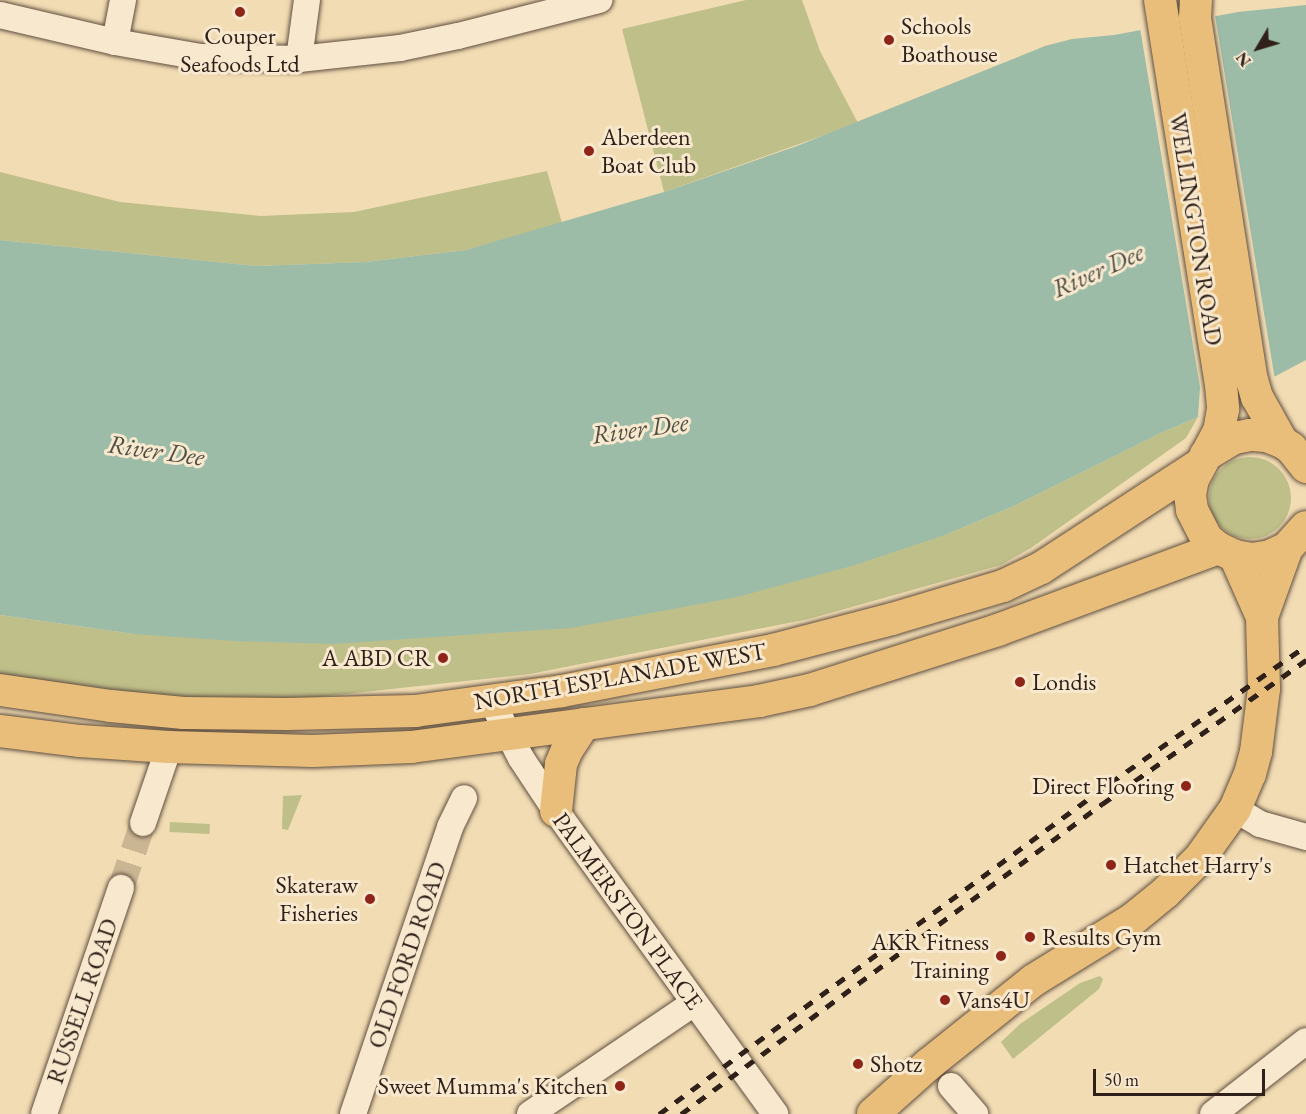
<!DOCTYPE html>
<style>
body{margin:0}
#map{position:relative;width:1306px;height:1114px;overflow:hidden;background:#f2dcb3;font-family:"EB Garamond",serif}
div>[style]{position:absolute}
[style*='--x']{left:calc(var(--x)*1px);top:calc(var(--y)*1px);width:calc(var(--w)*1px);rotate:calc(var(--a)*1deg)}
.green>*{inset:0;background:#bfbf89;transform-origin:0 0}
.round{border-radius:50%}
.water>*{inset:0;background:#9cbca8}
.pier>*{inset:0;background:#f2dcb3}
.minor-tunnel>*{height:26px;margin-top:-13px;transform-origin:0;background:repeating-linear-gradient(90deg,#cbb694 0 26px,transparent 0 39px)}
.roads{filter:drop-shadow(0 0 2px #604f40) drop-shadow(0 0 2px #604f40)}
.minor>*{height:26px;margin:-13px;padding:0 13px;transform-origin:13px;border-radius:13px;background:#f7e8ce}
.major>*{height:32px;margin:-16px;padding:0 16px;transform-origin:16px;border-radius:16px;background:#e9be7a}
.rail>*{height:4.5px;margin-top:-2.25px;transform-origin:0;background:repeating-linear-gradient(90deg,#2f201a 0 10px,transparent 0 20px)}
.dots>*{width:16px;height:16px;translate:-50% -50%;box-sizing:border-box;border:3px solid #f7e8ce;border-radius:50%}
span{translate:-50% -50%;white-space:nowrap;text-align:center;line-height:1.15;-webkit-text-stroke:6px #f7e8ce;paint-order:stroke}
.poi-label{font-size:24px;color:#2f201a}
.left{translate:0 -50%;text-align:left}
.right{translate:-100% -50%;text-align:right}
.street-label{font-size:24px;color:#2f201a}
.water-label{font-size:26px;color:#504f45;font-style:italic}
.north{position:absolute;left:1228px;top:18px;width:60px;height:60px;-webkit-text-stroke:4px #f7e8ce;paint-order:stroke;rotate:232deg;font-size:16px;font-weight:700;line-height:24px;text-align:center;color:#2f201a}
.north::after{content:'';display:block;margin:auto;width:21px;height:27px;background:#2f201a;clip-path:polygon(50% 0,100% 100%,50% 72%,0 100%)}
.scale{position:absolute;left:1093px;top:1069px;width:172px;height:27px;box-sizing:border-box;border:3px solid #2f201a;border-top:0;padding-left:8px;font-size:18px;line-height:21px;white-space:nowrap;color:#2f201a;-webkit-text-stroke:4px #f7e8ce;paint-order:stroke}
</style>
<div id="map">
<div class="green">
<i style="clip-path:polygon(746px 0,802px 0,820px 51px,858px 123px,664px 192px,622px 29px)"></i>
<i style="clip-path:polygon(547px 171px,562px 223px,466px 250px,365px 262px,257px 266px,0 240px,0 172px,120px 202px,261px 216px,354px 212px)"></i>
<i style="clip-path:polygon(1198px 417px,1186px 438px,1031px 548px,1001px 565px,809px 619px,530px 674px,271px 702px,166px 697px,0 675px,0 615px,134px 634px,945px 535px,1014px 506px,1161px 433px)"></i>
<i class="round" style="left:1209px;top:457px;width:82px;height:82px"></i>
<i style="clip-path:polygon(302px 795px,288px 830px,282px 829px,283px 796px)"></i>
<i style="left:170px;top:822px;width:40px;height:10px;rotate:3deg"></i>
<i style="clip-path:polygon(1100px 976px,1103px 979px,1099px 989px,1013px 1059px,1001px 1042px,1020px 1024px,1080px 983px)"></i>
</div>
<div class="water">
<i style="clip-path:polygon(1306px 5px,1306px 360px,1198px 417px,1161px 433px,1014px 506px,945px 535px,855px 565px,737px 597px,571px 628px,333px 644px,234px 641px,134px 634px,0 615px,0 240px,257px 266px,365px 262px,466px 250px,664px 192px,797px 146px,1045px 46px,1072px 39px,1114px 35px,1238px 12px)"></i>
</div>
<div class="pier">
<i style="clip-path:polygon(1215px 15px,1275px 380px,1216px 411px,1198px 417px,1200px 387px,1140px 28px)"></i>
</div>
<div class="minor-tunnel">
<i style="--x:121;--y:888;--w:69;--a:-71.3"></i>
</div>
<div class="roads">
<div class="minor">
<i style="--x:0;--y:15;--w:118;--a:13.2"></i>
<i style="--x:115;--y:42;--w:87;--a:9.9"></i>
<i style="--x:201;--y:57;--w:98;--a:1.2"></i>
<i style="--x:299;--y:59;--w:102;--a:-6.2"></i>
<i style="--x:400;--y:48;--w:59;--a:-11.7"></i>
<i style="--x:458;--y:36;--w:146;--a:-14.3"></i>
<i style="--x:115;--y:42;--w:43;--a:-79.2"></i>
<i style="--x:299;--y:59;--w:60;--a:-82.3"></i>
<i style="--x:491;--y:700;--w:65;--a:62.7"></i>
<i style="--x:521;--y:758;--w:64;--a:56.6"></i>
<i style="--x:556;--y:811;--w:374;--a:54.1"></i>
<i style="--x:1235;--y:809;--w:29;--a:31"></i>
<i style="--x:1260;--y:824;--w:48;--a:15.8"></i>
<i style="--x:143;--y:823;--w:80;--a:-71.1"></i>
<i style="--x:951;--y:1086;--w:37;--a:49"></i>
<i style="--x:44;--y:1114;--w:239;--a:-71.2"></i>
<i style="--x:353;--y:1114;--w:303;--a:-71.3"></i>
<i style="--x:450;--y:827;--w:32;--a:-64"></i>
<i style="--x:530;--y:1114;--w:198;--a:-34.1"></i>
<i style="--x:1213;--y:1114;--w:118;--a:-38.1"></i>
</div>
<div class="major">
<i style="--x:1160;--y:0;--w:389;--a:81"></i>
<i style="--x:1221;--y:384;--w:25;--a:85"></i>
<i style="--x:1223;--y:409;--w:22;--a:100"></i>
<i style="--x:1219;--y:431;--w:27;--a:118"></i>
<i style="--x:1196;--y:0;--w:18;--a:93"></i>
<i style="--x:1195;--y:18;--w:366;--a:81.1"></i>
<i style="--x:1252;--y:380;--w:18;--a:74"></i>
<i style="--x:1257;--y:397;--w:51;--a:60.9"></i>
<i style="--x:1306;--y:467;--w:24;--a:-128"></i>
<i style="--x:1291;--y:448;--w:11;--a:-146"></i>
<i style="--x:1282;--y:442;--w:17;--a:-159"></i>
<i style="--x:1266;--y:436;--w:16;--a:-176"></i>
<i style="--x:1250;--y:435;--w:16;--a:169"></i>
<i style="--x:1234;--y:438;--w:33;--a:149"></i>
<i style="--x:1206;--y:455;--w:27;--a:118"></i>
<i style="--x:1193;--y:479;--w:16;--a:101"></i>
<i style="--x:1190;--y:495;--w:15;--a:82"></i>
<i style="--x:1192;--y:510;--w:31;--a:63"></i>
<i style="--x:1206;--y:538;--w:16;--a:40"></i>
<i style="--x:1218;--y:548;--w:19;--a:25"></i>
<i style="--x:1235;--y:556;--w:17;--a:10"></i>
<i style="--x:1252;--y:559;--w:18;--a:-9"></i>
<i style="--x:1270;--y:556;--w:19;--a:-25"></i>
<i style="--x:1287;--y:548;--w:28;--a:-48"></i>
<i style="--x:1235;--y:556;--w:67;--a:66.1"></i>
<i style="--x:0;--y:690;--w:112;--a:8.2"></i>
<i style="--x:111;--y:706;--w:73;--a:5.5"></i>
<i style="--x:184;--y:713;--w:103;--a:0.6"></i>
<i style="--x:287;--y:714;--w:128;--a:-1.3"></i>
<i style="--x:415;--y:711;--w:148;--a:-7.7"></i>
<i style="--x:562;--y:691;--w:215;--a:-11"></i>
<i style="--x:773;--y:650;--w:123;--a:-14.6"></i>
<i style="--x:892;--y:619;--w:116;--a:-16.6"></i>
<i style="--x:1003;--y:586;--w:42;--a:-25.3"></i>
<i style="--x:1041;--y:568;--w:189;--a:-33.1"></i>
<i style="--x:0;--y:731;--w:81;--a:7.1"></i>
<i style="--x:80;--y:741;--w:89;--a:3.9"></i>
<i style="--x:169;--y:747;--w:144;--a:1.6"></i>
<i style="--x:313;--y:751;--w:98;--a:-2.3"></i>
<i style="--x:411;--y:747;--w:351;--a:-7.5"></i>
<i style="--x:759;--y:701;--w:52;--a:-12.2"></i>
<i style="--x:810;--y:690;--w:197;--a:-17.7"></i>
<i style="--x:998;--y:630;--w:235;--a:-20.4"></i>
<i style="--x:556;--y:811;--w:47;--a:-83.9"></i>
<i style="--x:561;--y:764;--w:15;--a:-67"></i>
<i style="--x:567;--y:750;--w:31;--a:-57"></i>
<i style="--x:873;--y:1114;--w:75;--a:-41.8"></i>
<i style="--x:929;--y:1064;--w:134;--a:-38.7"></i>
<i style="--x:1034;--y:980;--w:116;--a:-31.6"></i>
<i style="--x:1133;--y:919;--w:43;--a:-39.3"></i>
<i style="--x:1166;--y:892;--w:48;--a:-45"></i>
<i style="--x:1200;--y:858;--w:60;--a:-54.5"></i>
<i style="--x:1235;--y:809;--w:38;--a:-67"></i>
<i style="--x:1250;--y:774;--w:23;--a:-75"></i>
<i style="--x:1256;--y:752;--w:64;--a:-82.8"></i>
<i style="--x:1264;--y:689;--w:72;--a:-91.6"></i>
<i style="--x:1262;--y:617;--w:73;--a:-70.1"></i>
</div>
</div>
<div class="rail">
<i style="--x:659;--y:1114;--w:559;--a:-36.28"></i>
<i style="--x:1110;--y:783;--w:239;--a:-35"></i>
<i style="--x:681;--y:1114;--w:523;--a:-36.37"></i>
<i style="--x:1102;--y:804;--w:250;--a:-35.2"></i>
</div>
<div class="dots">
<i style="left:240px;top:12px;background:#8f2418"></i>
<i style="left:889px;top:40px;background:#8f2418"></i>
<i style="left:589px;top:151px;background:#8f2418"></i>
<i style="left:443px;top:658px;background:#8f2418"></i>
<i style="left:1020px;top:682px;background:#8f2418"></i>
<i style="left:1186px;top:786px;background:#8f2418"></i>
<i style="left:1111px;top:865px;background:#8f2418"></i>
<i style="left:370px;top:899px;background:#8f2418"></i>
<i style="left:1030px;top:937px;background:#8f2418"></i>
<i style="left:1001px;top:956px;background:#8f2418"></i>
<i style="left:945px;top:1000px;background:#8f2418"></i>
<i style="left:858px;top:1064px;background:#8f2418"></i>
<i style="left:620px;top:1086px;background:#8f2418"></i>
</div>
<div class="poi-label">
<span class="left" style="left:901px;top:40px">Schools<br>Boathouse</span>
<span style="left:240px;top:50px">Couper<br>Seafoods Ltd</span>
<span class="left" style="left:601px;top:151px">Aberdeen<br>Boat Club</span>
<span class="right" style="left:431px;top:658px">A ABD CR</span>
<span class="left" style="left:1032px;top:682px">Londis</span>
<span class="right" style="left:1174px;top:786px">Direct Flooring</span>
<span class="left" style="left:1123px;top:865px">Hatchet Harry's</span>
<span class="right" style="left:358px;top:899px">Skateraw<br>Fisheries</span>
<span class="left" style="left:1042px;top:937px">Results Gym</span>
<span class="right" style="left:989px;top:956px">AKR Fitness<br>Training</span>
<span class="left" style="left:957px;top:1000px">Vans4U</span>
<span class="left" style="left:870px;top:1064px">Shotz</span>
<span class="right" style="left:608px;top:1086px">Sweet Mumma's Kitchen</span>
</div>
<div class="street-label">
<span style="left:1196px;top:229px;rotate:81deg">WELLINGTON ROAD</span>
<span style="left:620px;top:676px;rotate:-10deg">NORTH ESPLANADE WEST</span>
<span style="left:628px;top:911px;rotate:54deg">PALMERSTON PLACE</span>
<span style="left:407px;top:955px;rotate:-71deg">OLD FORD ROAD</span>
<span style="left:82px;top:1001px;rotate:-71deg">RUSSELL ROAD</span>
</div>
<div class="water-label">
<span style="left:1098px;top:271px;rotate:-24deg">River Dee</span>
<span style="left:640px;top:429px;rotate:-8deg">River Dee</span>
<span style="left:156px;top:451px;rotate:8deg">River Dee</span>
</div>
<div class="north">N</div>
<div class="scale">50 m</div>
</div>
